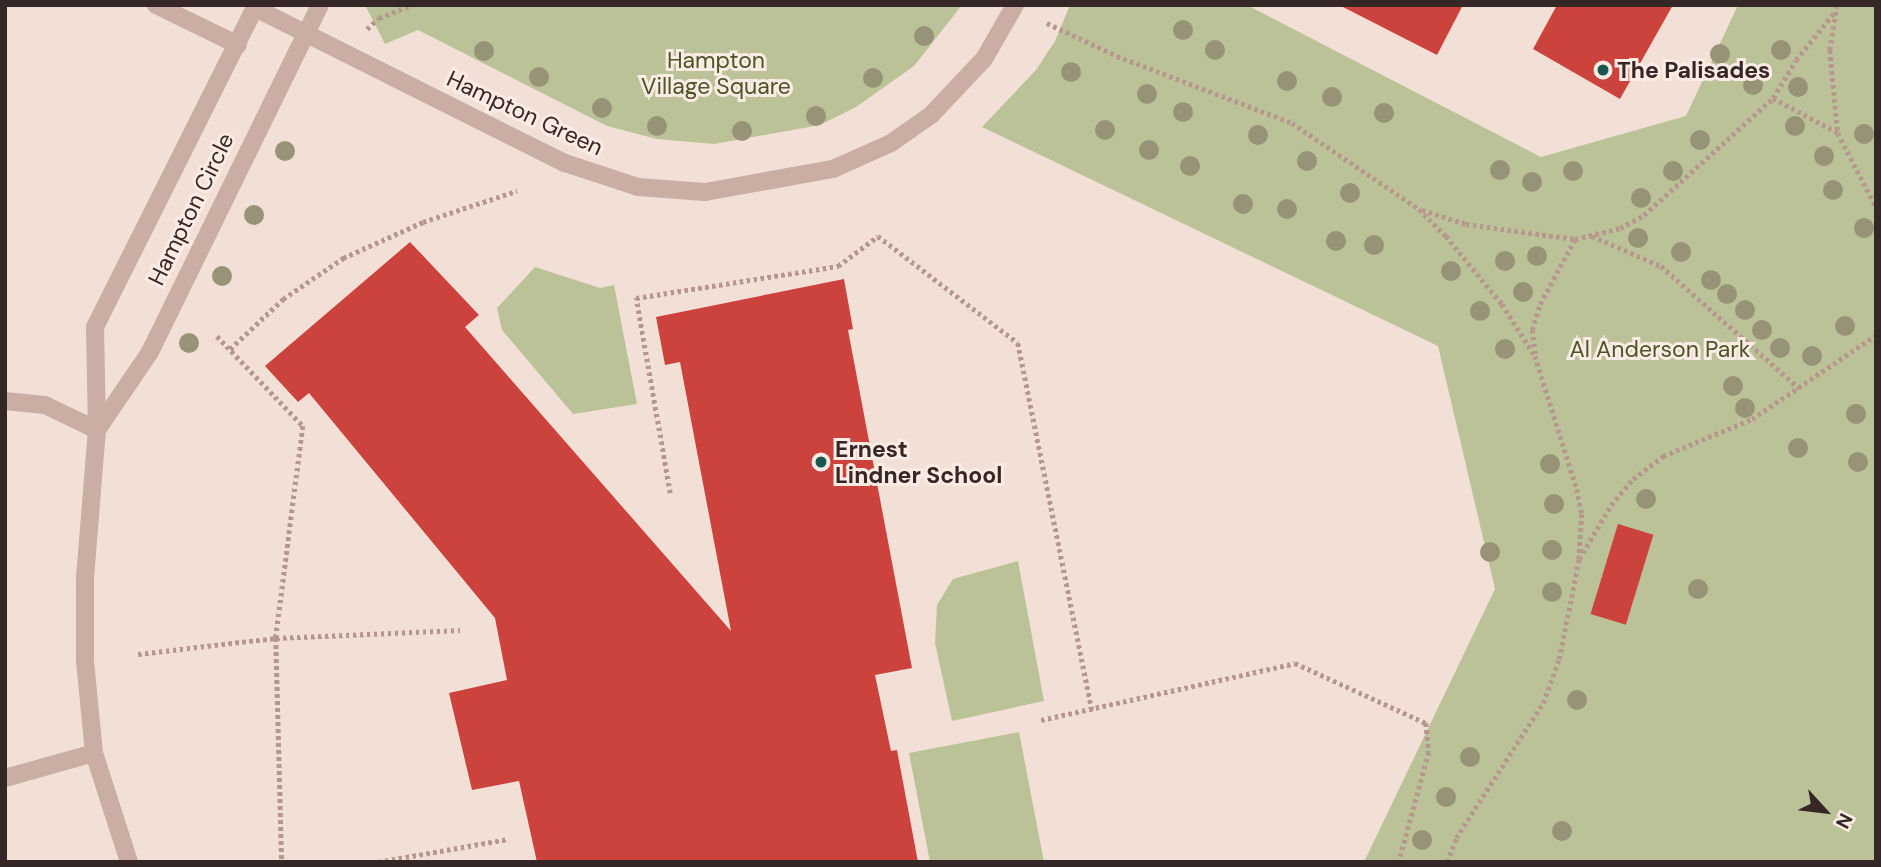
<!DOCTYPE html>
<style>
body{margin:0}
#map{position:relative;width:1881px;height:867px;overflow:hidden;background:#f2e0d7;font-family:"DM Sans",sans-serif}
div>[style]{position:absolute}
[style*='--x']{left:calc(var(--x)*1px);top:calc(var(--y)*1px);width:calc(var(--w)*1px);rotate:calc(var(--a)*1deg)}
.green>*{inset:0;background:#bcc297}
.building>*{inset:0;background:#cc423c;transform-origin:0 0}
.path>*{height:4.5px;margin-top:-2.25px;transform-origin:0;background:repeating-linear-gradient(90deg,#b6978d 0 3.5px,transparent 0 7px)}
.service>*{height:18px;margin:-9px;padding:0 9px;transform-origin:9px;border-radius:9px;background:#caada3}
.minor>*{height:18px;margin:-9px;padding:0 9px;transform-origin:9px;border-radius:9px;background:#caada3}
.tertiary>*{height:18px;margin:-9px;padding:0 9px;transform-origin:9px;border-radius:9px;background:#caada3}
.trees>*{width:20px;height:20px;margin:-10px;border-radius:50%;background:#979377}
.dots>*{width:19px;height:19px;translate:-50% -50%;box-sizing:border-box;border:4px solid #faebe4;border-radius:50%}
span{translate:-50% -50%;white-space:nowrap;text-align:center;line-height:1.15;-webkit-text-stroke:6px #faebe4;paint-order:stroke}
.park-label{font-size:23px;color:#4d5428}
.poi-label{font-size:23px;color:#352725;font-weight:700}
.left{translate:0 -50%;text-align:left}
.street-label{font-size:23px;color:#352725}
.frame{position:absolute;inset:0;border:7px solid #352725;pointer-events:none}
.north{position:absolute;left:1790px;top:776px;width:70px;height:70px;-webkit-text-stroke:5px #faebe4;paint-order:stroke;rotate:117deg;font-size:19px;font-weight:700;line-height:28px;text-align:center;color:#352725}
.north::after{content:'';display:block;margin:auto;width:24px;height:32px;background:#352725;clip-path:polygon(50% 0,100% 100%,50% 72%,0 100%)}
</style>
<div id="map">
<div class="green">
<i style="clip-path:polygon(365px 5px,962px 5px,914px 66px,856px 107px,820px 125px,714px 144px,657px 139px,607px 126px,418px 30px,385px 44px)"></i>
<i style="clip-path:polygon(1070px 5px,1247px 5px,1541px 157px,1686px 116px,1738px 5px,1876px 5px,1876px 862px,1364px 862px,1495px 589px,1438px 346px,982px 127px,1036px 70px,1055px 41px)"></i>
<i style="clip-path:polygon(535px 267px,600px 288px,614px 285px,637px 404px,573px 414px,502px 330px,497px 308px)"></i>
<i style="clip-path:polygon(1018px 561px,1044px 701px,952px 721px,935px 643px,937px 605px,953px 579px)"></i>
<i style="clip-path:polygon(1019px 732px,1044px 862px,930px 862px,909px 753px)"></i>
</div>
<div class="building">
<i style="clip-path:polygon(1339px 5px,1463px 5px,1437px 55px)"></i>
<i style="clip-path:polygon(1557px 5px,1673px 5px,1620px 99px,1533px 49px)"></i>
<i style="clip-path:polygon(410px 242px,479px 315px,465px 327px,731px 631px,680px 362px,665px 365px,656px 317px,844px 279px,853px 329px,848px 330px,912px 668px,875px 675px,891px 751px,897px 750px,918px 862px,537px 862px,519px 781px,472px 790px,449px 693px,507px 680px,495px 618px,309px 393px,298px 402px,265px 366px)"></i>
<i style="left:1618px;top:524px;width:37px;height:94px;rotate:17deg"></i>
</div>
<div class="path">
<i style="--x:1837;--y:5;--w:46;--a:98.8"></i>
<i style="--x:1830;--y:50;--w:83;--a:84.5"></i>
<i style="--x:1838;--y:133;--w:83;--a:62.8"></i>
<i style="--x:1047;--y:23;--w:77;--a:25.2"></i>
<i style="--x:1117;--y:56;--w:187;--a:20.9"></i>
<i style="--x:1292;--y:123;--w:153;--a:34.1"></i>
<i style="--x:1419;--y:209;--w:38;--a:45"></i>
<i style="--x:1446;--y:236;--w:88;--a:50.5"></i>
<i style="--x:1502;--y:304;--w:62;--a:57.6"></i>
<i style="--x:1535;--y:356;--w:139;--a:72.5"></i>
<i style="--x:1577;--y:489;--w:25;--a:79"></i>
<i style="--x:1582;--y:514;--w:45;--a:93.8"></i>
<i style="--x:367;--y:29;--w:16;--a:-43"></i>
<i style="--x:379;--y:18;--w:35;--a:-22"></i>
<i style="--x:1773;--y:98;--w:44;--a:-58.8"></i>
<i style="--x:1796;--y:60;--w:59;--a:-51.2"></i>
<i style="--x:1422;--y:210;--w:46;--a:17.7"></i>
<i style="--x:1466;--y:224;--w:110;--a:7.8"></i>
<i style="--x:1575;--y:239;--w:46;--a:-13.7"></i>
<i style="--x:1620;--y:228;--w:27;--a:-28"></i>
<i style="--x:1644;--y:215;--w:174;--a:-42.2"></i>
<i style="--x:1773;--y:98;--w:74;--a:28.3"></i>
<i style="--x:1592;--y:236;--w:75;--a:23.5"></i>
<i style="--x:1661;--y:266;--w:184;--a:41.5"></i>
<i style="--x:217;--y:336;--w:124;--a:46.3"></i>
<i style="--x:303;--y:426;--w:214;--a:97.3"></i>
<i style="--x:276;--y:638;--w:224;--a:88.5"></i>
<i style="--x:230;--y:349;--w:73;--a:-43.3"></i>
<i style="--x:283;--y:299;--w:73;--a:-34.3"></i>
<i style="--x:343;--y:258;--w:88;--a:-24.2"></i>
<i style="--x:423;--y:222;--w:99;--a:-18.3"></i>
<i style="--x:1535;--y:354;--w:24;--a:-97"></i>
<i style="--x:1532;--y:330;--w:27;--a:-73"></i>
<i style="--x:1540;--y:304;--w:74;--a:-61.7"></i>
<i style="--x:670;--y:493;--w:198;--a:-99.9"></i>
<i style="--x:636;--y:298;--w:205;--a:-9"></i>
<i style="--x:838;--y:266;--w:50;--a:-36.9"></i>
<i style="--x:878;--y:236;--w:176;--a:37.4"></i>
<i style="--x:1018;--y:343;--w:374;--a:78.6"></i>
<i style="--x:138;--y:654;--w:139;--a:-6.6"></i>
<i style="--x:276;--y:638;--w:184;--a:-2.5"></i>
<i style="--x:1041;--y:720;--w:260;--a:-12.6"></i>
<i style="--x:1295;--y:663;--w:144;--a:24.6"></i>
<i style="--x:1426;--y:723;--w:29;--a:84"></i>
<i style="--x:1429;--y:752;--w:114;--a:105.3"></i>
<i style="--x:378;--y:862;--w:132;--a:-10"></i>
<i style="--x:1447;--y:862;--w:26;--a:-69"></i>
<i style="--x:1456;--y:838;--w:161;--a:-57.2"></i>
<i style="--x:1543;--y:703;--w:47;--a:-70"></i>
<i style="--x:1559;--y:659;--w:102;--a:-78.7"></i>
<i style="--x:1579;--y:559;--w:63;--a:-59.3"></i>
<i style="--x:1611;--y:505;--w:34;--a:-50"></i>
<i style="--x:1633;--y:479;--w:38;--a:-37"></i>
<i style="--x:1663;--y:456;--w:96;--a:-22.6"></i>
<i style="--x:1752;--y:419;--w:150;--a:-34.1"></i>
</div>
<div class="service">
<i style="--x:156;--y:5;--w:91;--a:26"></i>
<i style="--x:5;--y:401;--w:40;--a:5.7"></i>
<i style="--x:45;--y:405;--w:58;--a:25.7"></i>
<i style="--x:5;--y:778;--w:92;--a:-15.7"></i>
</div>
<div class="minor">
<i style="--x:255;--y:8;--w:347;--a:26.6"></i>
<i style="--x:565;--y:163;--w:77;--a:18.2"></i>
<i style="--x:638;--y:187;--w:67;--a:4.3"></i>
<i style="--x:705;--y:192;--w:130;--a:-10.2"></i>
<i style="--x:833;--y:169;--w:64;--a:-24.1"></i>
<i style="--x:891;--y:143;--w:49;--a:-35"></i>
<i style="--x:931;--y:115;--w:77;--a:-46.6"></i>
<i style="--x:984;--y:59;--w:62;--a:-60.1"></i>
</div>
<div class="tertiary">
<i style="--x:97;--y:430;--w:94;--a:-55.8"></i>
<i style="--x:150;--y:352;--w:386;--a:-63.9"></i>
<i style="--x:129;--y:862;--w:114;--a:-107.8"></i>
<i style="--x:94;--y:753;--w:92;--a:-95.6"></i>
<i style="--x:85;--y:661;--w:83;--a:-90"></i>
<i style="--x:85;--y:578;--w:148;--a:-85.4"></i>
<i style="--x:97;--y:430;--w:103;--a:-91.1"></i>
<i style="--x:95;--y:327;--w:360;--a:-63.4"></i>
</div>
<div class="trees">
<i style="left:1183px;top:30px"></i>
<i style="left:924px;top:36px"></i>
<i style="left:1215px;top:50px"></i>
<i style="left:1781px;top:50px"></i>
<i style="left:484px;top:51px"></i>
<i style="left:1720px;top:54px"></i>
<i style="left:1071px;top:72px"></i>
<i style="left:539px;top:77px"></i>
<i style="left:873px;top:78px"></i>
<i style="left:1287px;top:81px"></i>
<i style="left:1753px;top:85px"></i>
<i style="left:1798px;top:87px"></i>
<i style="left:1147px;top:94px"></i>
<i style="left:1332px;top:97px"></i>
<i style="left:602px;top:108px"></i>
<i style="left:1183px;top:112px"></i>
<i style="left:1384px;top:113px"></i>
<i style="left:816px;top:116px"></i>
<i style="left:657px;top:126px"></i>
<i style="left:1795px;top:126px"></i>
<i style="left:1105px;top:130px"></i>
<i style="left:742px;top:131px"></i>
<i style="left:1864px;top:134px"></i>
<i style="left:1258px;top:135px"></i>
<i style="left:1700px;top:140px"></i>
<i style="left:1149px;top:150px"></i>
<i style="left:285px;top:151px"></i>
<i style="left:1824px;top:156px"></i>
<i style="left:1307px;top:161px"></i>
<i style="left:1190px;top:166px"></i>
<i style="left:1500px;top:170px"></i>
<i style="left:1573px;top:171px"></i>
<i style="left:1673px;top:171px"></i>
<i style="left:1532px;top:182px"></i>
<i style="left:1833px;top:190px"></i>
<i style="left:1350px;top:193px"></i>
<i style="left:1641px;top:198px"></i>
<i style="left:1243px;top:204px"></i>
<i style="left:1287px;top:209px"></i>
<i style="left:254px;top:215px"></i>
<i style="left:1864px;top:228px"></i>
<i style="left:1638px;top:238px"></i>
<i style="left:1336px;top:241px"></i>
<i style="left:1374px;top:245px"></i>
<i style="left:1681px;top:252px"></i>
<i style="left:1537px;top:256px"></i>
<i style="left:1505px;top:261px"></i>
<i style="left:1451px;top:271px"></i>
<i style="left:222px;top:276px"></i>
<i style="left:1711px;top:280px"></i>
<i style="left:1523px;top:292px"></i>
<i style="left:1727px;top:294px"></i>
<i style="left:1745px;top:310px"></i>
<i style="left:1480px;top:311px"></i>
<i style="left:1845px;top:326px"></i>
<i style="left:1762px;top:330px"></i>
<i style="left:189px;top:343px"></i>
<i style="left:1780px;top:348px"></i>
<i style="left:1505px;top:349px"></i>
<i style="left:1812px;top:356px"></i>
<i style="left:1733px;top:386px"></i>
<i style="left:1745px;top:408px"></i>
<i style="left:1856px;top:414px"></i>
<i style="left:1798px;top:448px"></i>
<i style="left:1858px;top:462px"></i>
<i style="left:1550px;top:464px"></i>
<i style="left:1646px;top:499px"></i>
<i style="left:1554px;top:504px"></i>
<i style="left:1552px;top:550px"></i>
<i style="left:1490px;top:552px"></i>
<i style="left:1698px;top:589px"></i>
<i style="left:1552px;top:592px"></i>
<i style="left:1577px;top:700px"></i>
<i style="left:1470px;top:757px"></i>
<i style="left:1446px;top:797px"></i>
<i style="left:1562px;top:831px"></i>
<i style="left:1422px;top:840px"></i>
</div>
<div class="dots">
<i style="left:1603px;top:70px;background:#195850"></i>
<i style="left:821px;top:462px;background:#195850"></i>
</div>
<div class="park-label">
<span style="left:716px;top:73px">Hampton<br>Village Square</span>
<span style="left:1660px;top:349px">Al Anderson Park</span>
</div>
<div class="poi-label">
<span class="left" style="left:1617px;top:70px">The Palisades</span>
<span class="left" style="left:835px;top:462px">Ernest<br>Lindner School</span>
</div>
<div class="street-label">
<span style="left:525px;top:113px;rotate:25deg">Hampton Green</span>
<span style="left:191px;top:209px;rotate:-64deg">Hampton Circle</span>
</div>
<div class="frame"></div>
<div class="north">N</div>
</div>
